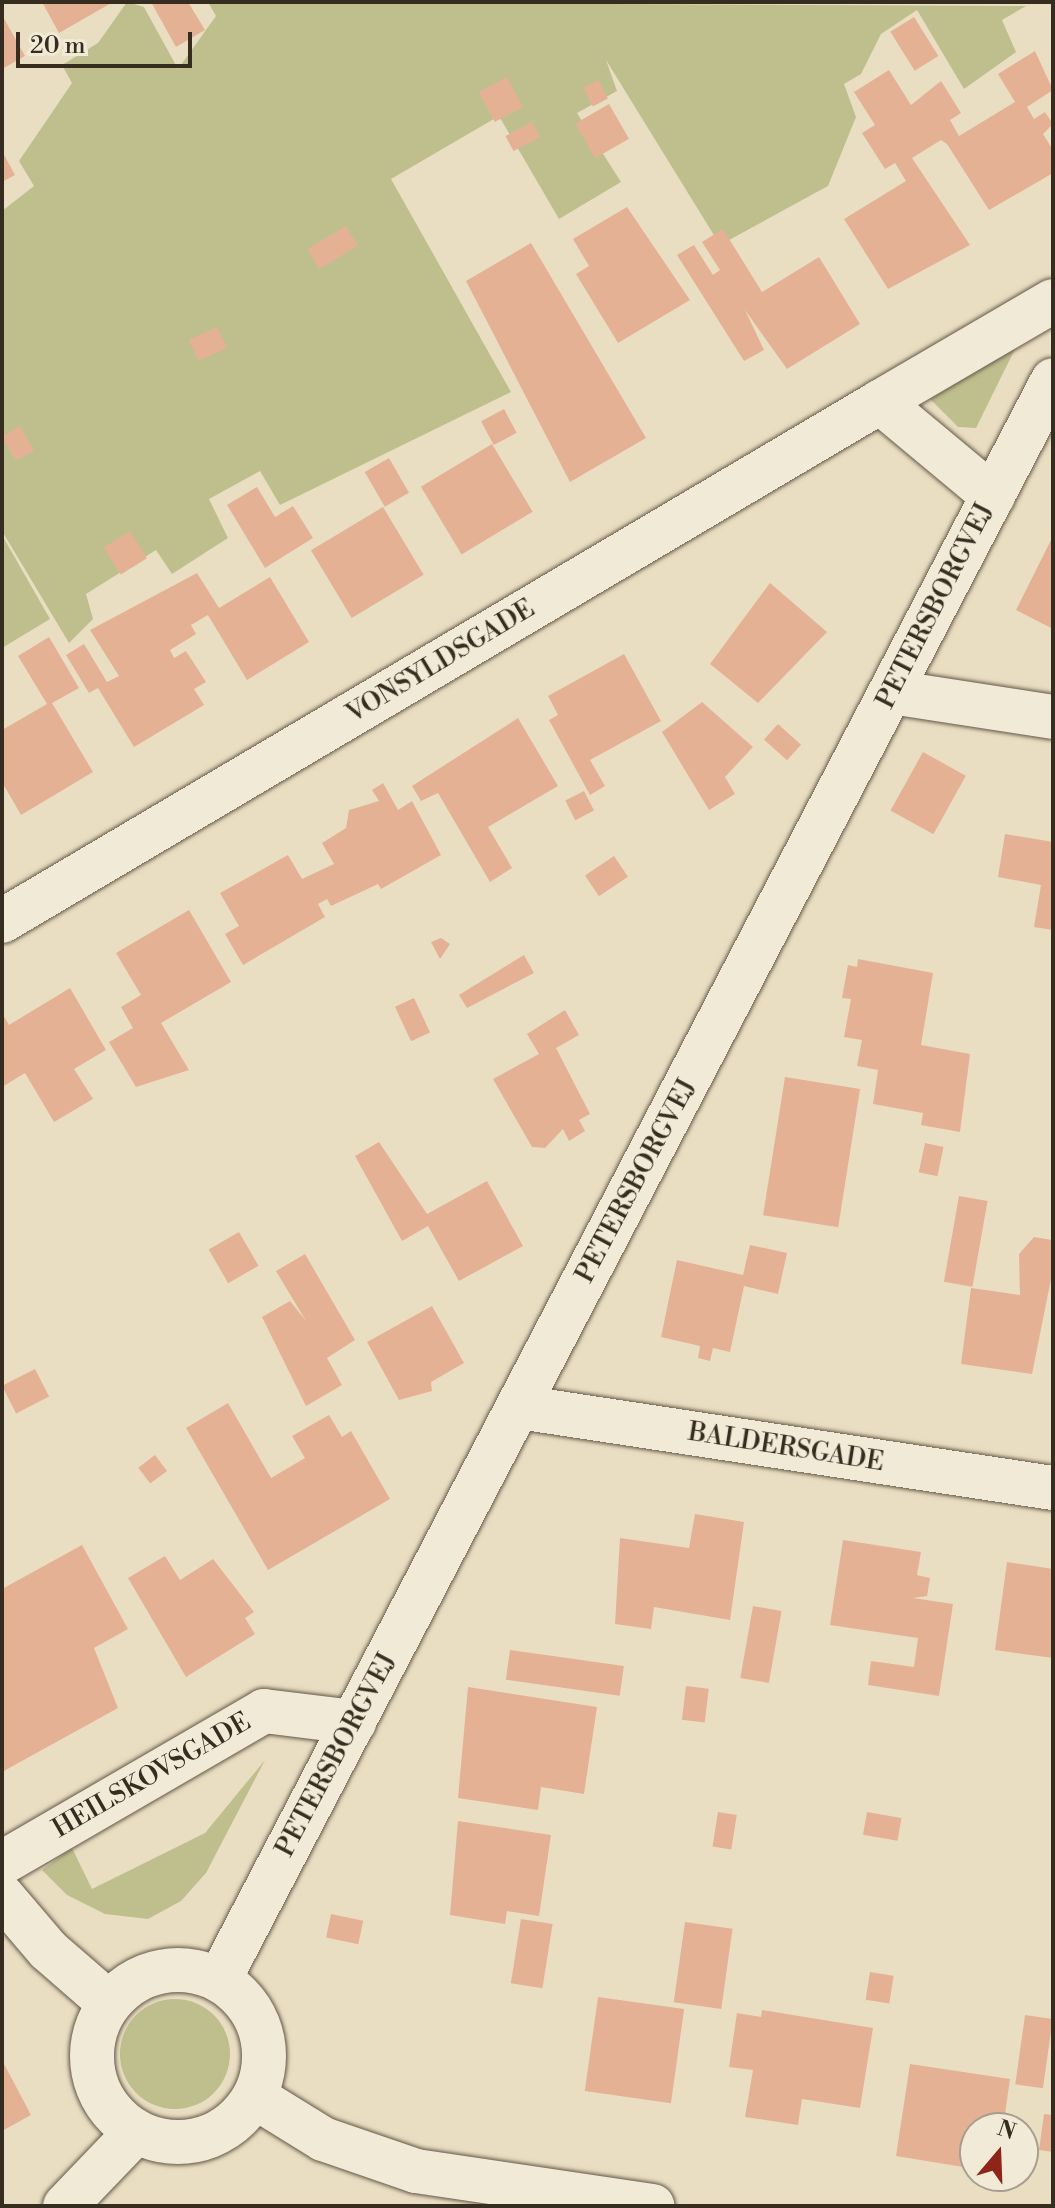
<!DOCTYPE html>
<style>
body{margin:0}
#map{position:relative;width:1055px;height:2208px;overflow:hidden;background:#eadec2;font-family:"Libre Bodoni",serif}
div>[style]{position:absolute}
[style*='--x']{left:calc(var(--x)*1px);top:calc(var(--y)*1px);width:calc(var(--w)*1px);rotate:calc(var(--a)*1deg)}
.green>*{inset:0;background:#bfbf8e}
.round{border-radius:50%}
.building>*{inset:0;background:#e5b195;transform-origin:0 0}
.roads{filter:drop-shadow(0 0 2px #645848) drop-shadow(0 0 2px #645848)}
.minor>*{height:44px;margin:-22px;padding:0 22px;transform-origin:22px;border-radius:22px;background:#f1ead7}
.minor>.ring{margin:-22px;padding:0;box-sizing:content-box;background:none;border:44px solid #f1ead7;border-radius:50%}
span{translate:-50% -50%;white-space:nowrap;text-align:center;line-height:1.15;-webkit-text-stroke:6px #f1ead7;paint-order:stroke}
.street-label{font-size:26px;color:#372c20}
.frame{position:absolute;inset:0;border:4px solid #372c20;pointer-events:none}
.north{position:absolute;left:959px;top:2112px;width:80px;height:80px;box-sizing:border-box;background:#f1ead7;border:2px solid #a79e8e;border-radius:50%;rotate:19deg;font-size:22px;font-weight:700;line-height:32px;text-align:center;color:#372c20}
.north::after{content:'';display:block;margin:auto;width:28px;height:36px;background:#8f2418;clip-path:polygon(50% 0,100% 100%,50% 72%,0 100%)}
.scale{position:absolute;left:16px;top:32px;width:176px;height:36px;box-sizing:border-box;border:4px solid #372c20;border-top:0;padding-left:10px;font-size:24px;line-height:28px;white-space:nowrap;color:#372c20;-webkit-text-stroke:6px #f1ead7;paint-order:stroke}
</style>
<div id="map">
<div class="green">
<i style="clip-path:polygon(127px 2px,144px 7px,178px 69px,216px 16px,208px 2px,1026px 6px,1002px 20px,1016px 52px,964px 89px,917px 10px,881px 34px,861px 74px,844px 84px,856px 117px,828px 186px,720px 245px,606px 60px,617px 91px,577px 113px,621px 182px,559px 219px,499px 116px,391px 179px,511px 392px,280px 505px,260px 471px,209px 499px,228px 538px,172px 574px,156px 550px,86px 594px,93px 619px,69px 643px,2px 531px,2px 211px,34px 186px,19px 161px,72px 83px,62px 65px,98px 43px)"></i>
<i style="clip-path:polygon(1015px 349px,976px 428px,958px 427px,930px 399px)"></i>
<i style="clip-path:polygon(2px 535px,50px 619px,2px 648px)"></i>
<i style="clip-path:polygon(265px 1760px,206px 1873px,181px 1901px,148px 1919px,105px 1914px,67px 1895px,42px 1870px,72px 1848px,92px 1889px,205px 1833px)"></i>
<i class="round" style="left:120px;top:1999px;width:110px;height:110px"></i>
</div>
<div class="building">
<i style="clip-path:polygon(42px 2px,113px 2px,59px 33px)"></i>
<i style="clip-path:polygon(151px 2px,188px 2px,205px 30px,176px 47px)"></i>
<i style="clip-path:polygon(2px 15px,25px 56px,2px 69px)"></i>
<i style="left:914px;top:17px;width:46px;height:28px;rotate:58deg"></i>
<i style="clip-path:polygon(1035px 51px,1053px 90px,1027px 107px,1034px 119px,1045px 112px,1053px 124px,1043px 134px,1053px 150px,1053px 173px,989px 210px,947px 144px,941px 140px,912px 158px,970px 245px,888px 289px,844px 219px,906px 181px,895px 163px,885px 169px,862px 133px,875px 125px,854px 92px,889px 70px,911px 105px,941px 81px,961px 113px,950px 120px,959px 136px,1015px 102px,998px 74px)"></i>
<i style="left:507px;top:77px;width:34px;height:32px;rotate:62deg"></i>
<i style="left:598px;top:80px;width:21px;height:17px;rotate:62deg"></i>
<i style="left:609px;top:104px;width:40px;height:39px;rotate:60deg"></i>
<i style="left:532px;top:122px;width:17px;height:30px;rotate:62deg"></i>
<i style="clip-path:polygon(2px 151px,15px 175px,2px 182px)"></i>
<i style="clip-path:polygon(627px 207px,690px 300px,618px 343px,576px 274px,589px 266px,573px 239px)"></i>
<i style="left:346px;top:226px;width:23px;height:45px;rotate:59deg"></i>
<i style="clip-path:polygon(723px 229px,762px 292px,819px 257px,860px 324px,787px 369px,745px 310px,764px 350px,744px 361px,677px 255px,694px 245px,713px 275px,720px 270px,702px 242px)"></i>
<i style="clip-path:polygon(531px 243px,646px 438px,570px 482px,466px 281px)"></i>
<i style="left:217px;top:327px;width:23px;height:31px;rotate:65deg"></i>
<i style="left:504px;top:409px;width:27px;height:26px;rotate:62deg"></i>
<i style="left:20px;top:426px;width:28px;height:21px;rotate:60deg"></i>
<i style="left:492px;top:444px;width:79px;height:83px;rotate:59deg"></i>
<i style="left:389px;top:458px;width:40px;height:28px;rotate:60deg"></i>
<i style="clip-path:polygon(257px 487px,275px 517px,293px 506px,313px 538px,265px 568px,227px 505px)"></i>
<i style="left:383px;top:507px;width:79px;height:84px;rotate:59deg"></i>
<i style="left:130px;top:531px;width:32px;height:31px;rotate:58deg"></i>
<i style="clip-path:polygon(1053px 536px,1053px 629px,1016px 610px)"></i>
<i style="clip-path:polygon(197px 573px,219px 608px,270px 577px,309px 642px,247px 680px,208px 615px,191px 625px,196px 634px,170px 650px,174px 658px,186px 651px,206px 682px,194px 689px,204px 705px,134px 747px,98px 688px,89px 693px,66px 655px,84px 644px,107px 682px,119px 676px,90px 630px)"></i>
<i style="clip-path:polygon(770px 583px,827px 632px,758px 703px,710px 664px)"></i>
<i style="clip-path:polygon(49px 637px,79px 688px,52px 703px,93px 772px,21px 815px,2px 782px,2px 730px,47px 704px,18px 656px)"></i>
<i style="clip-path:polygon(624px 654px,661px 721px,590px 760px,605px 786px,590px 795px,549px 720px,558px 715px,548px 696px)"></i>
<i style="clip-path:polygon(702px 702px,753px 747px,725px 777px,735px 794px,709px 810px,662px 732px)"></i>
<i style="clip-path:polygon(518px 718px,558px 786px,488px 827px,512px 868px,490px 882px,438px 793px,421px 801px,412px 786px)"></i>
<i style="left:778px;top:724px;width:31px;height:21px;rotate:42deg"></i>
<i style="left:923px;top:752px;width:49px;height:67px;rotate:29deg"></i>
<i style="clip-path:polygon(383px 783px,398px 810px,412px 801px,441px 855px,381px 889px,378px 884px,331px 906px,327px 899px,318px 904px,325px 917px,243px 965px,225px 934px,239px 926px,220px 893px,288px 855px,302px 879px,334px 864px,322px 843px,346px 828px,349px 810px,379px 801px,372px 790px)"></i>
<i style="left:584px;top:791px;width:22px;height:21px;rotate:63deg"></i>
<i style="clip-path:polygon(1005px 834px,1053px 842px,1053px 930px,1034px 927px,1041px 885px,998px 877px)"></i>
<i style="left:614px;top:856px;width:25px;height:35px;rotate:56deg"></i>
<i style="clip-path:polygon(189px 910px,231px 982px,161px 1023px,189px 1070px,136px 1087px,109px 1042px,133px 1028px,121px 1007px,141px 995px,116px 953px)"></i>
<i style="clip-path:polygon(441px 938px,450px 944px,440px 959px,431px 942px)"></i>
<i style="clip-path:polygon(524px 955px,534px 973px,467px 1008px,459px 995px)"></i>
<i style="clip-path:polygon(858px 959px,933px 973px,921px 1045px,970px 1054px,960px 1132px,921px 1125px,923px 1113px,873px 1104px,878px 1070px,857px 1066px,862px 1040px,844px 1037px,851px 999px,842px 998px,848px 965px,857px 967px)"></i>
<i style="clip-path:polygon(70px 988px,106px 1050px,74px 1069px,93px 1099px,54px 1122px,25px 1073px,2px 1087px,2px 1013px,9px 1025px)"></i>
<i style="left:414px;top:998px;width:38px;height:21px;rotate:65deg"></i>
<i style="clip-path:polygon(565px 1010px,579px 1035px,556px 1048px,590px 1114px,579px 1120px,585px 1131px,569px 1141px,563px 1129px,545px 1148px,532px 1147px,493px 1079px,539px 1054px,527px 1034px)"></i>
<i style="left:785px;top:1077px;width:76px;height:140px;rotate:9deg"></i>
<i style="clip-path:polygon(379px 1142px,427px 1214px,487px 1181px,523px 1246px,459px 1281px,428px 1226px,402px 1241px,355px 1156px)"></i>
<i style="left:925px;top:1143px;width:19px;height:30px;rotate:12deg"></i>
<i style="left:959px;top:1196px;width:29px;height:87px;rotate:10deg"></i>
<i style="left:239px;top:1232px;width:39px;height:35px;rotate:60deg"></i>
<i style="clip-path:polygon(1034px 1237px,1052px 1240px,1053px 1269px,1032px 1374px,961px 1364px,971px 1288px,1020px 1295px,1019px 1254px)"></i>
<i style="clip-path:polygon(750px 1245px,787px 1253px,778px 1294px,744px 1286px,730px 1352px,713px 1348px,710px 1361px,698px 1358px,700px 1346px,661px 1337px,677px 1260px,743px 1275px)"></i>
<i style="clip-path:polygon(305px 1254px,355px 1340px,327px 1358px,342px 1385px,306px 1406px,262px 1317px,290px 1301px,306px 1321px,276px 1271px)"></i>
<i style="clip-path:polygon(432px 1306px,464px 1363px,431px 1382px,432px 1391px,399px 1400px,367px 1342px)"></i>
<i style="left:35px;top:1369px;width:31px;height:37px;rotate:63deg"></i>
<i style="clip-path:polygon(228px 1403px,271px 1478px,305px 1458px,292px 1436px,329px 1415px,342px 1437px,351px 1431px,390px 1499px,268px 1570px,186px 1428px)"></i>
<i style="left:155px;top:1455px;width:20px;height:21px;rotate:53deg"></i>
<i style="clip-path:polygon(695px 1514px,744px 1522px,730px 1620px,654px 1607px,651px 1629px,615px 1624px,620px 1538px,689px 1548px)"></i>
<i style="clip-path:polygon(843px 1540px,921px 1552px,917px 1575px,930px 1578px,927px 1596px,913px 1598px,953px 1604px,939px 1696px,868px 1685px,871px 1661px,914px 1667px,918px 1638px,830px 1625px)"></i>
<i style="clip-path:polygon(82px 1545px,128px 1629px,94px 1648px,118px 1708px,2px 1772px,2px 1589px)"></i>
<i style="clip-path:polygon(165px 1556px,180px 1580px,213px 1559px,254px 1612px,245px 1618px,255px 1634px,186px 1677px,128px 1578px)"></i>
<i style="clip-path:polygon(1007px 1562px,1053px 1569px,1053px 1658px,995px 1650px)"></i>
<i style="left:753px;top:1606px;width:29px;height:73px;rotate:10deg"></i>
<i style="left:510px;top:1650px;width:115px;height:30px;rotate:8deg"></i>
<i style="left:686px;top:1686px;width:23px;height:34px;rotate:7deg"></i>
<i style="clip-path:polygon(468px 1687px,597px 1707px,584px 1794px,541px 1787px,538px 1810px,458px 1798px)"></i>
<i style="left:718px;top:1812px;width:19px;height:35px;rotate:9deg"></i>
<i style="left:867px;top:1812px;width:35px;height:23px;rotate:10deg"></i>
<i style="clip-path:polygon(458px 1821px,551px 1835px,539px 1916px,507px 1911px,505px 1924px,450px 1915px)"></i>
<i style="left:331px;top:1914px;width:33px;height:24px;rotate:12deg"></i>
<i style="left:521px;top:1919px;width:32px;height:65px;rotate:9deg"></i>
<i style="left:685px;top:1922px;width:48px;height:81px;rotate:8deg"></i>
<i style="left:870px;top:1972px;width:24px;height:28px;rotate:9deg"></i>
<i style="left:598px;top:1997px;width:87px;height:95px;rotate:8deg"></i>
<i style="clip-path:polygon(762px 2010px,873px 2028px,860px 2108px,802px 2099px,798px 2125px,745px 2117px,753px 2070px,729px 2067px,737px 2013px,761px 2017px)"></i>
<i style="left:1025px;top:2015px;width:28px;height:70px;rotate:8deg"></i>
<i style="clip-path:polygon(2px 2060px,31px 2115px,2px 2131px)"></i>
<i style="clip-path:polygon(910px 2064px,1010px 2079px,1003px 2128px,975px 2128px,975px 2169px,896px 2156px)"></i>
<i style="clip-path:polygon(1044px 2114px,1053px 2115px,1053px 2152px,1039px 2150px)"></i>
</div>
<div class="roads">
<div class="minor">
<i style="--x:880;--y:402;--w:200;--a:-30.3"></i>
<i style="--x:892;--y:692;--w:163;--a:8.8"></i>
<i style="--x:2;--y:921;--w:1020;--a:-30.59"></i>
<i style="--x:880;--y:402;--w:147;--a:39.8"></i>
<i style="--x:519;--y:1407;--w:540;--a:8.63"></i>
<i style="--x:2;--y:1863;--w:303;--a:-30.1"></i>
<i style="--x:264;--y:1711;--w:91;--a:7"></i>
<i style="--x:2;--y:1896;--w:71;--a:49.6"></i>
<i style="--x:48;--y:1950;--w:81;--a:41"></i>
<i class="ring" style="left:92px;top:1970px;width:128px;height:128px"></i>
<i style="--x:219;--y:1980;--w:1804;--a:-62.47"></i>
<i style="--x:255;--y:2097;--w:80;--a:31.7"></i>
<i style="--x:323;--y:2139;--w:98;--a:19"></i>
<i style="--x:416;--y:2171;--w:239;--a:8.4"></i>
<i style="--x:65;--y:2206;--w:103;--a:-46.2"></i>
</div>
</div>
<div class="street-label">
<span style="left:936px;top:606px;rotate:-63deg">PETERSBORGVEJ</span>
<span style="left:441px;top:662px;rotate:-31deg">VONSYLDSGADE</span>
<span style="left:637px;top:1181px;rotate:-62deg">PETERSBORGVEJ</span>
<span style="left:786px;top:1448px;rotate:9deg">BALDERSGADE</span>
<span style="left:337px;top:1755px;rotate:-62deg">PETERSBORGVEJ</span>
<span style="left:152px;top:1776px;rotate:-30deg">HEILSKOVSGADE</span>
</div>
<div class="frame"></div>
<div class="north">N</div>
<div class="scale">20 m</div>
</div>
